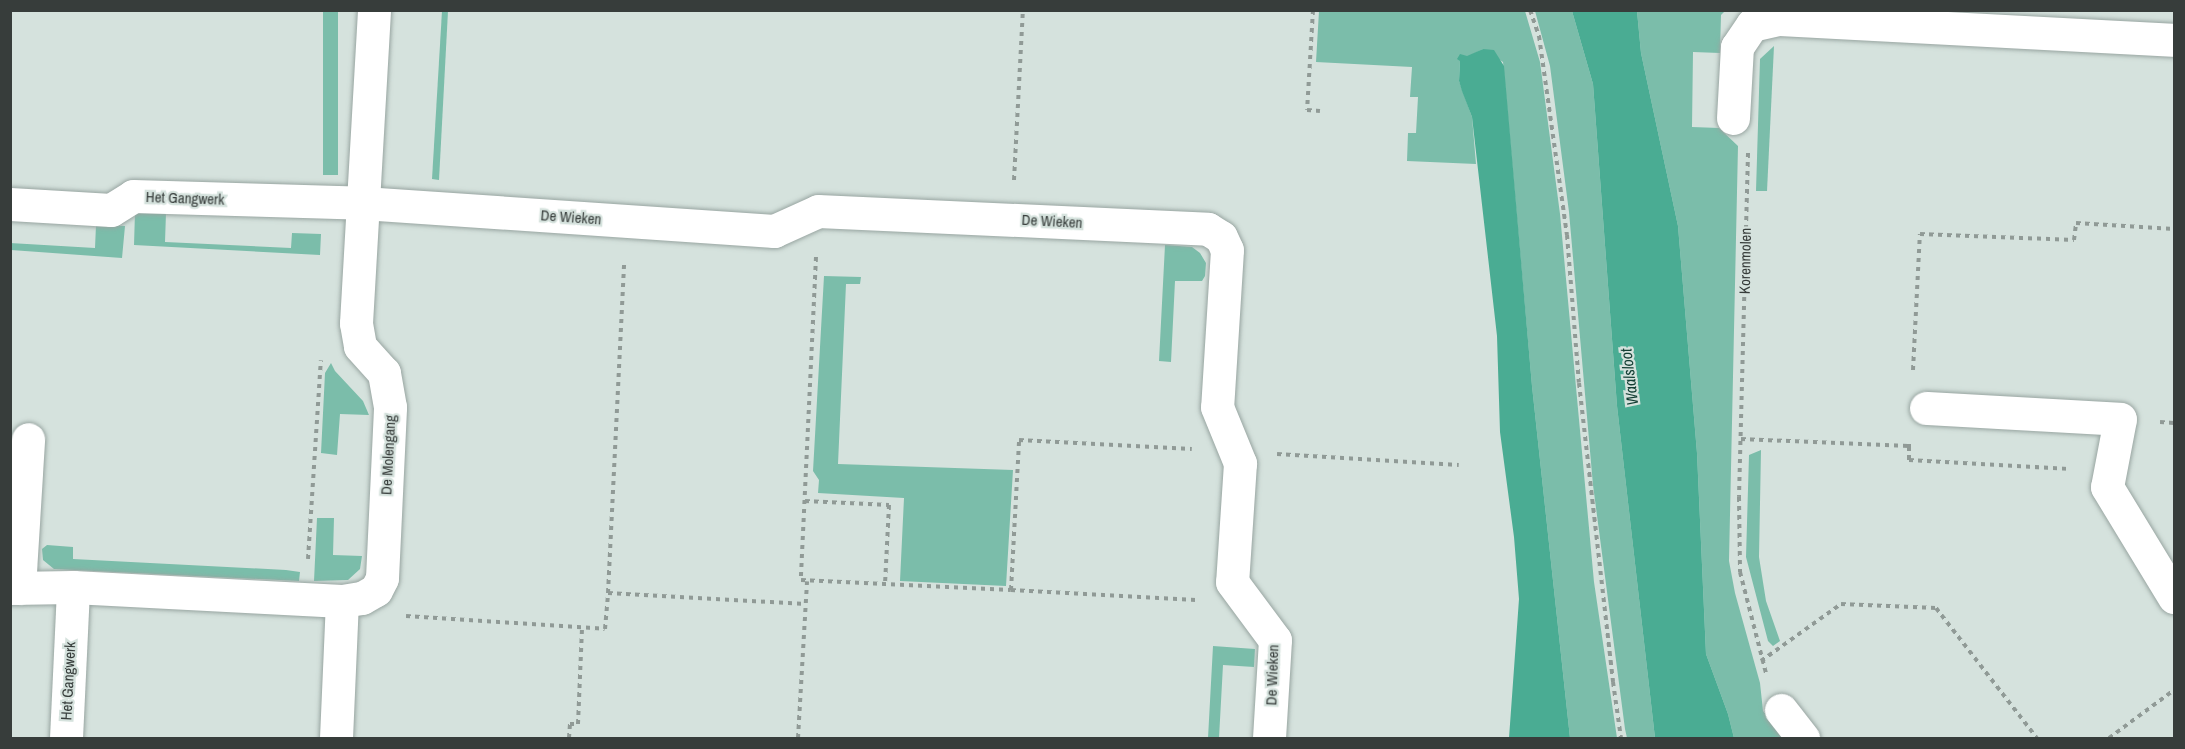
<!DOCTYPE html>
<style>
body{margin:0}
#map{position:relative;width:2185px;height:749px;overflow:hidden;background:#d5e2dd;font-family:"Archivo Narrow",sans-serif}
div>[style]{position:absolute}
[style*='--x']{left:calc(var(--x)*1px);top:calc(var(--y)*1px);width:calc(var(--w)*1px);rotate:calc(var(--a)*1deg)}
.green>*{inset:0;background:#7bbdaa;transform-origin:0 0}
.water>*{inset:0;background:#4aac93}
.path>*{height:4px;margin-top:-2px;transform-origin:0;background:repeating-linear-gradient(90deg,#909a96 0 4.5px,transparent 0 9px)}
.roads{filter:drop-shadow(0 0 2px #98a5a1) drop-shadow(0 0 2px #98a5a1)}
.minor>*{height:33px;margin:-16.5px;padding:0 16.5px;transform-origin:16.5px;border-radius:16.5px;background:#fff}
span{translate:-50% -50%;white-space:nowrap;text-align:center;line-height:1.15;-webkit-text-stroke:4.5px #d5e2dd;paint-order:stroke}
.street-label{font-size:15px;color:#373d3b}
.water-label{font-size:16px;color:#123e33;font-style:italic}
.frame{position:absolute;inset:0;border:12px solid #373d3b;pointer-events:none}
</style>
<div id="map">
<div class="green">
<i style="left:323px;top:11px;width:15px;height:164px"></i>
<i style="clip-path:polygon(442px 11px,448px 11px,439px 180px,432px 179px)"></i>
<i style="clip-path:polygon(1319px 11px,1525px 11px,1540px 62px,1560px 214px,1594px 582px,1617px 738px,1570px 738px,1532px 386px,1503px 62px,1483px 49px,1460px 61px,1459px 81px,1472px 117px,1476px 164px,1407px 161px,1408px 133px,1416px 133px,1418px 97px,1410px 97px,1412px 67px,1316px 62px)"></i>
<i style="clip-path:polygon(1535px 11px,1572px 11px,1593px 84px,1617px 406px,1655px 738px,1627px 738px,1625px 729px,1593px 485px,1569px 212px,1550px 66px)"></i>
<i style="clip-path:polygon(1637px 11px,1725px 11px,1721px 15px,1720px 53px,1693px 52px,1692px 127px,1719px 128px,1738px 146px,1729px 561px,1735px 593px,1760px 683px,1763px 711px,1785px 738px,1734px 738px,1728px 714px,1706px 654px,1697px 453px,1678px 226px,1641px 53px)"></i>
<i style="clip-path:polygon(1774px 46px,1767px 191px,1756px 191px,1760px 59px)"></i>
<i style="clip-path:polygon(135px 212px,166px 213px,165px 242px,291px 248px,292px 233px,321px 234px,320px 255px,134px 245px)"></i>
<i style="clip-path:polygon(96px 225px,125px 226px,122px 258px,11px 250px,10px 243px,95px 248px)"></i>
<i style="clip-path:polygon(1165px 245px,1192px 247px,1200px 253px,1206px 263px,1205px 276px,1202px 281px,1175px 281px,1171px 362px,1159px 361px)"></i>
<i style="clip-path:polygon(824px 276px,861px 277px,860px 284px,846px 284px,838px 464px,1013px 470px,1006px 586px,900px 581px,904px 498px,818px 493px,819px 480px,813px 471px)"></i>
<i style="clip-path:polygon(331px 363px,335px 371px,363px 401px,369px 415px,340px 414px,337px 455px,321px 453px,325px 373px)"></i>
<i style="clip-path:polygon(1761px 450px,1759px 557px,1766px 601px,1780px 641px,1773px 646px,1768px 641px,1746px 557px,1749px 455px)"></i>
<i style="clip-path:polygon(317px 518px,334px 518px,333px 555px,362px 556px,360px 569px,348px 580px,314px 581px)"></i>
<i style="clip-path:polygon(47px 545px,73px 547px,73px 559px,286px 570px,300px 572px,299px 581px,54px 569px,43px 560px,42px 549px)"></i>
<i style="clip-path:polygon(1213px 646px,1255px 649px,1254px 667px,1223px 665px,1219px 738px,1208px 738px)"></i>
</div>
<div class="water">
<i style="clip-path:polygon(1572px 11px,1637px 11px,1641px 53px,1678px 226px,1697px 453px,1706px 654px,1728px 714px,1734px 738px,1655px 738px,1617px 406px,1593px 84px)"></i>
<i style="clip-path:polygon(1483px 49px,1494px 50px,1504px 66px,1532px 386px,1570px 738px,1509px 738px,1519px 599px,1514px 537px,1500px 432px,1497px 336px,1472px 117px,1462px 91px,1459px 81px,1460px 61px,1457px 59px,1460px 54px,1467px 56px)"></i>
</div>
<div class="path">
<i style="--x:1313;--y:10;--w:100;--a:93.4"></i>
<i style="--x:1307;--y:110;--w:13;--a:4"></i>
<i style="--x:1530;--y:10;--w:28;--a:71"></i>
<i style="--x:1539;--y:36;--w:201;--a:82"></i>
<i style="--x:1567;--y:235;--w:148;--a:85.4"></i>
<i style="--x:1579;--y:383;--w:301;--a:83.5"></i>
<i style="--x:1613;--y:682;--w:57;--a:81.9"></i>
<i style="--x:1748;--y:153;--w:344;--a:91.5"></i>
<i style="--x:1739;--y:497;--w:75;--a:89.2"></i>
<i style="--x:1740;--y:572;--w:104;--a:75.6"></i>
<i style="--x:1014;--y:180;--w:170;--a:-87"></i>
<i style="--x:816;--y:257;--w:323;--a:92.7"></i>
<i style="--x:801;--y:580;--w:210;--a:2.7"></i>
<i style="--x:1011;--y:590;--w:150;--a:-86.9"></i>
<i style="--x:1019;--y:440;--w:173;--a:3"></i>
<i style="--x:1913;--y:370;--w:136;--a:-87.1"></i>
<i style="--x:1920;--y:234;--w:154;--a:2.2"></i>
<i style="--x:2074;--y:240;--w:17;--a:-83"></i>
<i style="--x:2076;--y:223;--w:98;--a:3.5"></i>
<i style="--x:2160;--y:422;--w:14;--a:4"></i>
<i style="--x:1741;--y:439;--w:168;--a:2.4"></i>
<i style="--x:1909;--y:446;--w:2;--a:-90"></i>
<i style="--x:1909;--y:446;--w:14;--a:90"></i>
<i style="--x:1909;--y:460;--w:159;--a:3.2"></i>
<i style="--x:1277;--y:454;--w:182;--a:3.5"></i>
<i style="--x:805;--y:501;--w:84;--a:2.7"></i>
<i style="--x:889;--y:505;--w:80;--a:92.9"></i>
<i style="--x:308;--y:559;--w:199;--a:-86.3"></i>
<i style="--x:1011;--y:590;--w:185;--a:3.1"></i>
<i style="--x:608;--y:593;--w:332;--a:-87.2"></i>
<i style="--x:406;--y:616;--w:199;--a:3.7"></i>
<i style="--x:605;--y:629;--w:36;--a:-85"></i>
<i style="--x:608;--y:593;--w:198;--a:3.2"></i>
<i style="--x:1761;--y:661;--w:98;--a:-35.5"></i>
<i style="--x:1841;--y:604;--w:95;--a:2.4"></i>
<i style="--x:1936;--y:608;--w:165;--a:52.2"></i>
<i style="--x:569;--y:738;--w:14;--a:-86"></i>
<i style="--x:570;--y:724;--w:8;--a:0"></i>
<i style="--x:578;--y:724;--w:96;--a:-87.6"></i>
<i style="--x:798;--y:738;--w:157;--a:-86.7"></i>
<i style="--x:2109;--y:738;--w:81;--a:-36.4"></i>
</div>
<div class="roads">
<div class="minor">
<i style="--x:1733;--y:118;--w:71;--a:-86.8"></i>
<i style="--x:1737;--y:47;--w:27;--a:-56"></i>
<i style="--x:1752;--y:25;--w:26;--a:-13"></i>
<i style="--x:1777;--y:19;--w:398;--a:3"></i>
<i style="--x:10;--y:204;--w:101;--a:3.4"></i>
<i style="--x:111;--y:210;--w:26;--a:-32"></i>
<i style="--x:133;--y:196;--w:230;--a:1.7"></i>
<i style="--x:363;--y:203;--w:412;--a:3.9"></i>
<i style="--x:774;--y:231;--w:48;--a:-24.4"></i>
<i style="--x:818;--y:211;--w:390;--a:2.6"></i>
<i style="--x:1208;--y:229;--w:15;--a:32"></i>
<i style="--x:1221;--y:237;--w:14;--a:65"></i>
<i style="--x:1227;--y:250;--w:157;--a:93.6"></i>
<i style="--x:1217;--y:407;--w:61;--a:67.7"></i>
<i style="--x:1240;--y:463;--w:119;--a:93.8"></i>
<i style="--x:1232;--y:582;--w:72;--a:53.4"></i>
<i style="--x:1275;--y:640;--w:98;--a:93.5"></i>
<i style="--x:1926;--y:408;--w:194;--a:3.2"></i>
<i style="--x:2120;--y:419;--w:69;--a:100.8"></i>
<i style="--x:2107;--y:487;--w:129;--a:58.7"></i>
<i style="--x:10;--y:588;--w:63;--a:-0.9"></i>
<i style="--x:73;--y:587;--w:269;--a:3"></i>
<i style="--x:19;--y:588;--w:149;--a:-86.5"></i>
<i style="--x:1781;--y:710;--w:36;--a:52"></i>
<i style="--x:66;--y:738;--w:151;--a:-87.3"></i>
<i style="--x:336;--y:738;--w:137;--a:-87.5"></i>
<i style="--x:342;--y:601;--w:20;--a:-9"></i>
<i style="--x:362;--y:598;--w:16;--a:-30"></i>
<i style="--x:376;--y:590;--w:13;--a:-63"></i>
<i style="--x:382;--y:578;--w:171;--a:-87.3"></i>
<i style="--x:390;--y:407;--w:35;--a:-100"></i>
<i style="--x:384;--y:373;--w:36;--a:-132"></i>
<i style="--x:360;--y:346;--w:23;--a:-100"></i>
<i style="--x:356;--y:323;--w:314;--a:-86.7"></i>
</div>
</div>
<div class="street-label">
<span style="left:185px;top:198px;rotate:2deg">Het Gangwerk</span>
<span style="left:571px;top:217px;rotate:4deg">De Wieken</span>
<span style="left:1052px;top:221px;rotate:3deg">De Wieken</span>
<span style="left:1745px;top:261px;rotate:-89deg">Korenmolen</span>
<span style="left:388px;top:455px;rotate:-87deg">De Molengang</span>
<span style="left:1272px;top:675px;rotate:-88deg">De Wieken</span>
<span style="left:68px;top:681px;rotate:-87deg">Het Gangwerk</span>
</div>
<div class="water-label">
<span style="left:1629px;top:377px;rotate:-97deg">Waalsloot</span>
</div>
<div class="frame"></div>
</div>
